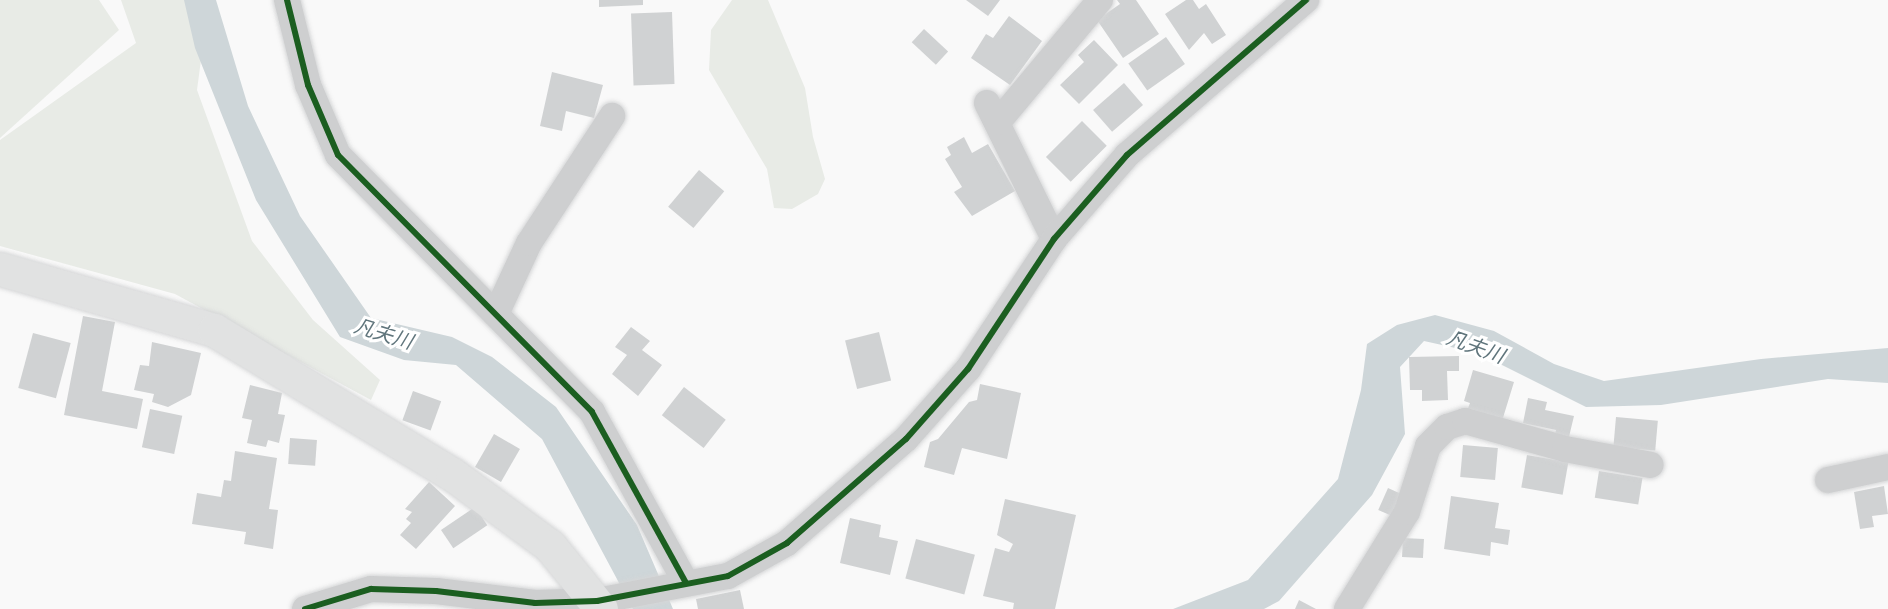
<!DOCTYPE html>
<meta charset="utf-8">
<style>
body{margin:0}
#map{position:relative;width:1888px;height:609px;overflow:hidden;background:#f9f9f9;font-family:"Alegreya Sans","Noto Sans JP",sans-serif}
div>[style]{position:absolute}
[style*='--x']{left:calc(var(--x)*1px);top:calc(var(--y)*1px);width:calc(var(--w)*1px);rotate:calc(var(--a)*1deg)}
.green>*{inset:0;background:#e8ebe6}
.water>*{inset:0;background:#ced6d9}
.building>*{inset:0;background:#d0d2d3;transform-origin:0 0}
.roads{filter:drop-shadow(0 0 2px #d5d6d7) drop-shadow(0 0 2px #d5d6d7)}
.street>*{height:26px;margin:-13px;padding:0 13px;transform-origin:13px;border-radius:13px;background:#cecfd0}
.secondary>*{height:33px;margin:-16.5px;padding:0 16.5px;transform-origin:16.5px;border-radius:16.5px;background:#e1e2e2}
.cycleway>*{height:6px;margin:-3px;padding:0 3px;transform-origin:3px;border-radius:3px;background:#1b5e20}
span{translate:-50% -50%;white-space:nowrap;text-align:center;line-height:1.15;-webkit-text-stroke:6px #fff;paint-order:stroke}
.water-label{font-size:20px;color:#60757c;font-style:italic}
</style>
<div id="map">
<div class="green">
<i style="clip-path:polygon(0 0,99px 0,119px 30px,0 138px)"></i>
<i style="clip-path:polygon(121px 0,209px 0,197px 90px,252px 241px,313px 320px,380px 380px,371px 400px,175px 294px,0 246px,0 140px,136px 43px)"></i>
<i style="clip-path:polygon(732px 0,768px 0,805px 88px,813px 137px,825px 179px,818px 194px,792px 209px,774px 208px,767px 169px,709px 70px,711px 30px)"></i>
</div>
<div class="water">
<i style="clip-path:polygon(184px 0,216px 0,248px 106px,300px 216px,371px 318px,452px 337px,492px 357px,556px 407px,637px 525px,673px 609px,633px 609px,542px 439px,456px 365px,404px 360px,340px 337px,256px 200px,195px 48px)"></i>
<i style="clip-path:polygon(1435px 315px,1494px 331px,1554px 364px,1604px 381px,1761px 359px,1888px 348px,1888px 383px,1828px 379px,1661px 405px,1586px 407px,1478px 353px,1424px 341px,1400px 367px,1405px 434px,1372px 495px,1279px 601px,1264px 609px,1173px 609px,1248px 580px,1338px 479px,1361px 390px,1367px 344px,1397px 325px)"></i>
</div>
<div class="building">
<i style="clip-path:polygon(599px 0,643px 0,643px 5px,599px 7px)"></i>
<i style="clip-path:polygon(966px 0,1000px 0,988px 16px)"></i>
<i style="clip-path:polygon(1117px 0,1136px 0,1159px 34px,1123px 58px,1097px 20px,1120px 4px)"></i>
<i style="clip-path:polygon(1186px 0,1193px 0,1199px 9px,1206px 4px,1226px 35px,1212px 44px,1204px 33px,1189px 50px,1165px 14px)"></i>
<i style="left:672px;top:12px;width:72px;height:41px;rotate:88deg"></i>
<i style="clip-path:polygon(1009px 16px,1042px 41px,1010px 85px,971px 58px,986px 34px,993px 38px)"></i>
<i style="left:924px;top:29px;width:33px;height:18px;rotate:43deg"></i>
<i style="left:1166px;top:37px;width:33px;height:46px;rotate:55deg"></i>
<i style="clip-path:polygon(1094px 40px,1118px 65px,1079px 104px,1060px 85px,1084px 62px,1078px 55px)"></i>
<i style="clip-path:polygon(552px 72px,603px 85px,594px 118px,566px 111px,562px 131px,540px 126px)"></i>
<i style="left:1124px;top:83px;width:29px;height:41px;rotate:49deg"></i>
<i style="left:1082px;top:121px;width:35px;height:51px;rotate:45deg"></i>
<i style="clip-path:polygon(964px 137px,972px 153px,988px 144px,1015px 191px,972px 216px,954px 192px,962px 187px,945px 159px,951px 155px,947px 147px)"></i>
<i style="left:699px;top:170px;width:33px;height:48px;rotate:40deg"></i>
<i style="clip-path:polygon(83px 316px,115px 322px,102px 391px,143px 399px,137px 429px,64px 415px)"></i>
<i style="clip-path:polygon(631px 327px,650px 341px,642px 350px,662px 365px,638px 396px,612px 374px,627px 355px,615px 347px)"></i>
<i style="left:879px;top:332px;width:50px;height:35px;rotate:76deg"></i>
<i style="left:33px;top:333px;width:39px;height:57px;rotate:15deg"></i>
<i style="clip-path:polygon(152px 342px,201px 353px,191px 395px,168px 407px,152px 402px,154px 394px,134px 390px,140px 365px,149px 366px)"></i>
<i style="clip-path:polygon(1459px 356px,1459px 371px,1447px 371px,1448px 400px,1422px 401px,1422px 390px,1410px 390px,1409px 357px)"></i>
<i style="clip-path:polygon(1473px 370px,1514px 382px,1502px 421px,1467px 411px,1470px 403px,1464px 401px)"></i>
<i style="clip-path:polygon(980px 384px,1021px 393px,1007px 459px,962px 448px,954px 475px,924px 467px,930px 442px,938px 439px,969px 402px,977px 400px)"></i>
<i style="clip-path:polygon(250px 385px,282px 393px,278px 414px,285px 415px,279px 443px,268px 440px,266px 447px,247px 443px,252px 420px,242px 418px)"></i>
<i style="left:684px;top:387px;width:53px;height:36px;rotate:38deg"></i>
<i style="left:413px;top:391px;width:30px;height:31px;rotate:20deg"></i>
<i style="clip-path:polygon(1528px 398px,1547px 402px,1545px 410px,1574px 416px,1568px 441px,1554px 438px,1556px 430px,1523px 423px)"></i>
<i style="left:150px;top:409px;width:33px;height:39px;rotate:12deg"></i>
<i style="left:1616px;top:417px;width:42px;height:30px;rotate:5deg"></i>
<i style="left:494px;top:434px;width:30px;height:38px;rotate:30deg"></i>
<i style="left:290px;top:438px;width:27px;height:26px;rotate:4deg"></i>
<i style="left:1463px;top:445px;width:35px;height:32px;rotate:5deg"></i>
<i style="clip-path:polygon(235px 451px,277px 458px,269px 509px,278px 510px,273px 549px,244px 544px,246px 532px,192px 524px,197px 493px,221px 497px,224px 480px,231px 481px)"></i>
<i style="left:1527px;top:455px;width:42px;height:33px;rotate:10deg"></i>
<i style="left:1599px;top:471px;width:44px;height:27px;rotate:9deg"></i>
<i style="clip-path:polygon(429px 482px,455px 506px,416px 549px,400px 535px,411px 523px,406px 519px,412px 512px,405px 509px)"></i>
<i style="clip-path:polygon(1884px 486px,1888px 514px,1872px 516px,1874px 527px,1860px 529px,1854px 492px)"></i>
<i style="left:1388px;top:488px;width:17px;height:24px;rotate:24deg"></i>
<i style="clip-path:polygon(1451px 496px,1499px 503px,1495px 528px,1510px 530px,1508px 545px,1491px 542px,1490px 556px,1444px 549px)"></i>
<i style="clip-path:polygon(1005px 499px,1076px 515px,1055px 609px,1013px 609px,1014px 603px,983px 596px,995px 548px,1009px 552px,1013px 544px,997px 535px)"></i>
<i style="left:475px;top:507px;width:22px;height:41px;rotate:56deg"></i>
<i style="clip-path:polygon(850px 518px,881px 525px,879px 537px,898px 541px,890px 575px,840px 563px)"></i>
<i style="left:1403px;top:538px;width:21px;height:19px;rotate:3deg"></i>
<i style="left:916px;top:539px;width:61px;height:41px;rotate:15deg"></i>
<i style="clip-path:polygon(740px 590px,744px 609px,698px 609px,696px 599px)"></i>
<i style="clip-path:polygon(1299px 600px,1316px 609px,1295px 609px)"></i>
</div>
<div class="roads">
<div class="street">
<i style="--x:287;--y:0;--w:88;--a:76.1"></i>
<i style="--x:308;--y:85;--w:76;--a:66.8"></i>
<i style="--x:338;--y:155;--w:361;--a:45.3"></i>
<i style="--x:592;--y:412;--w:195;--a:61.2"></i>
<i style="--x:987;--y:103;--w:152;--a:63.8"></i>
<i style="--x:998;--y:122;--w:159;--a:-50.1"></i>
<i style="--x:496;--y:314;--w:78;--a:-65.1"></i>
<i style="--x:529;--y:243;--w:152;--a:-56.8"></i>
<i style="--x:1828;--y:480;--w:61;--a:-12.2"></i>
<i style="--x:305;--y:609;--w:69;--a:-16.9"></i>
<i style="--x:371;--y:589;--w:65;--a:1.8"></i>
<i style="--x:436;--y:591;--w:100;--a:6.9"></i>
<i style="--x:535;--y:603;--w:62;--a:-1.8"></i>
<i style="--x:597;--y:601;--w:133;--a:-10.8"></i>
<i style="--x:728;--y:576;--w:68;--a:-29.2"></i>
<i style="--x:787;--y:543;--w:158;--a:-41.2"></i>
<i style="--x:906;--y:439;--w:94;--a:-48.5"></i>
<i style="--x:968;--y:369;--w:156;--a:-56.5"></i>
<i style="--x:1054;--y:239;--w:111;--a:-49"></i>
<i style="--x:1127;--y:155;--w:237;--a:-40.9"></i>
<i style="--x:1347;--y:609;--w:114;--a:-58.3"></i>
<i style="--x:1407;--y:512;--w:69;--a:-72.3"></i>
<i style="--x:1428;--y:446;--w:27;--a:-45"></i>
<i style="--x:1447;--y:427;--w:19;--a:-18"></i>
<i style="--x:1465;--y:421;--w:104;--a:15.6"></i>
<i style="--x:1565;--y:449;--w:87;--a:10.5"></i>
</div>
<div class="secondary">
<i style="--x:0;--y:269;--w:223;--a:15.9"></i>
<i style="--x:214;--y:330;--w:278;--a:31.2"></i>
<i style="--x:452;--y:474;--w:122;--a:36.3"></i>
<i style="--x:550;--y:546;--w:81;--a:51"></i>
</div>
</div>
<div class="cycleway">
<i style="--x:287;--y:0;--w:88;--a:76.1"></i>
<i style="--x:308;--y:85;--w:76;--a:66.8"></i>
<i style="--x:338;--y:155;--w:361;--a:45.3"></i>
<i style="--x:592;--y:412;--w:195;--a:61.2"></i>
<i style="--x:305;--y:609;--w:69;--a:-16.9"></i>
<i style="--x:371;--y:589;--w:65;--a:1.8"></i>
<i style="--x:436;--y:591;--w:100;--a:6.9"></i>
<i style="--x:535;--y:603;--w:62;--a:-1.8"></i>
<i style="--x:597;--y:601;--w:133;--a:-10.8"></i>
<i style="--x:728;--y:576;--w:68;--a:-29.2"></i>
<i style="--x:787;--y:543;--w:158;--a:-41.2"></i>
<i style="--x:906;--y:439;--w:94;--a:-48.5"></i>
<i style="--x:968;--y:369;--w:156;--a:-56.5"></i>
<i style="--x:1054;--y:239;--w:111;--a:-49"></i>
<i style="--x:1127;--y:155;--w:237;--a:-40.9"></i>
</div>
<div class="water-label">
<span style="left:383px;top:335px;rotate:17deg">凡夫川</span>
<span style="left:1475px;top:348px;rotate:20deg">凡夫川</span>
</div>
</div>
